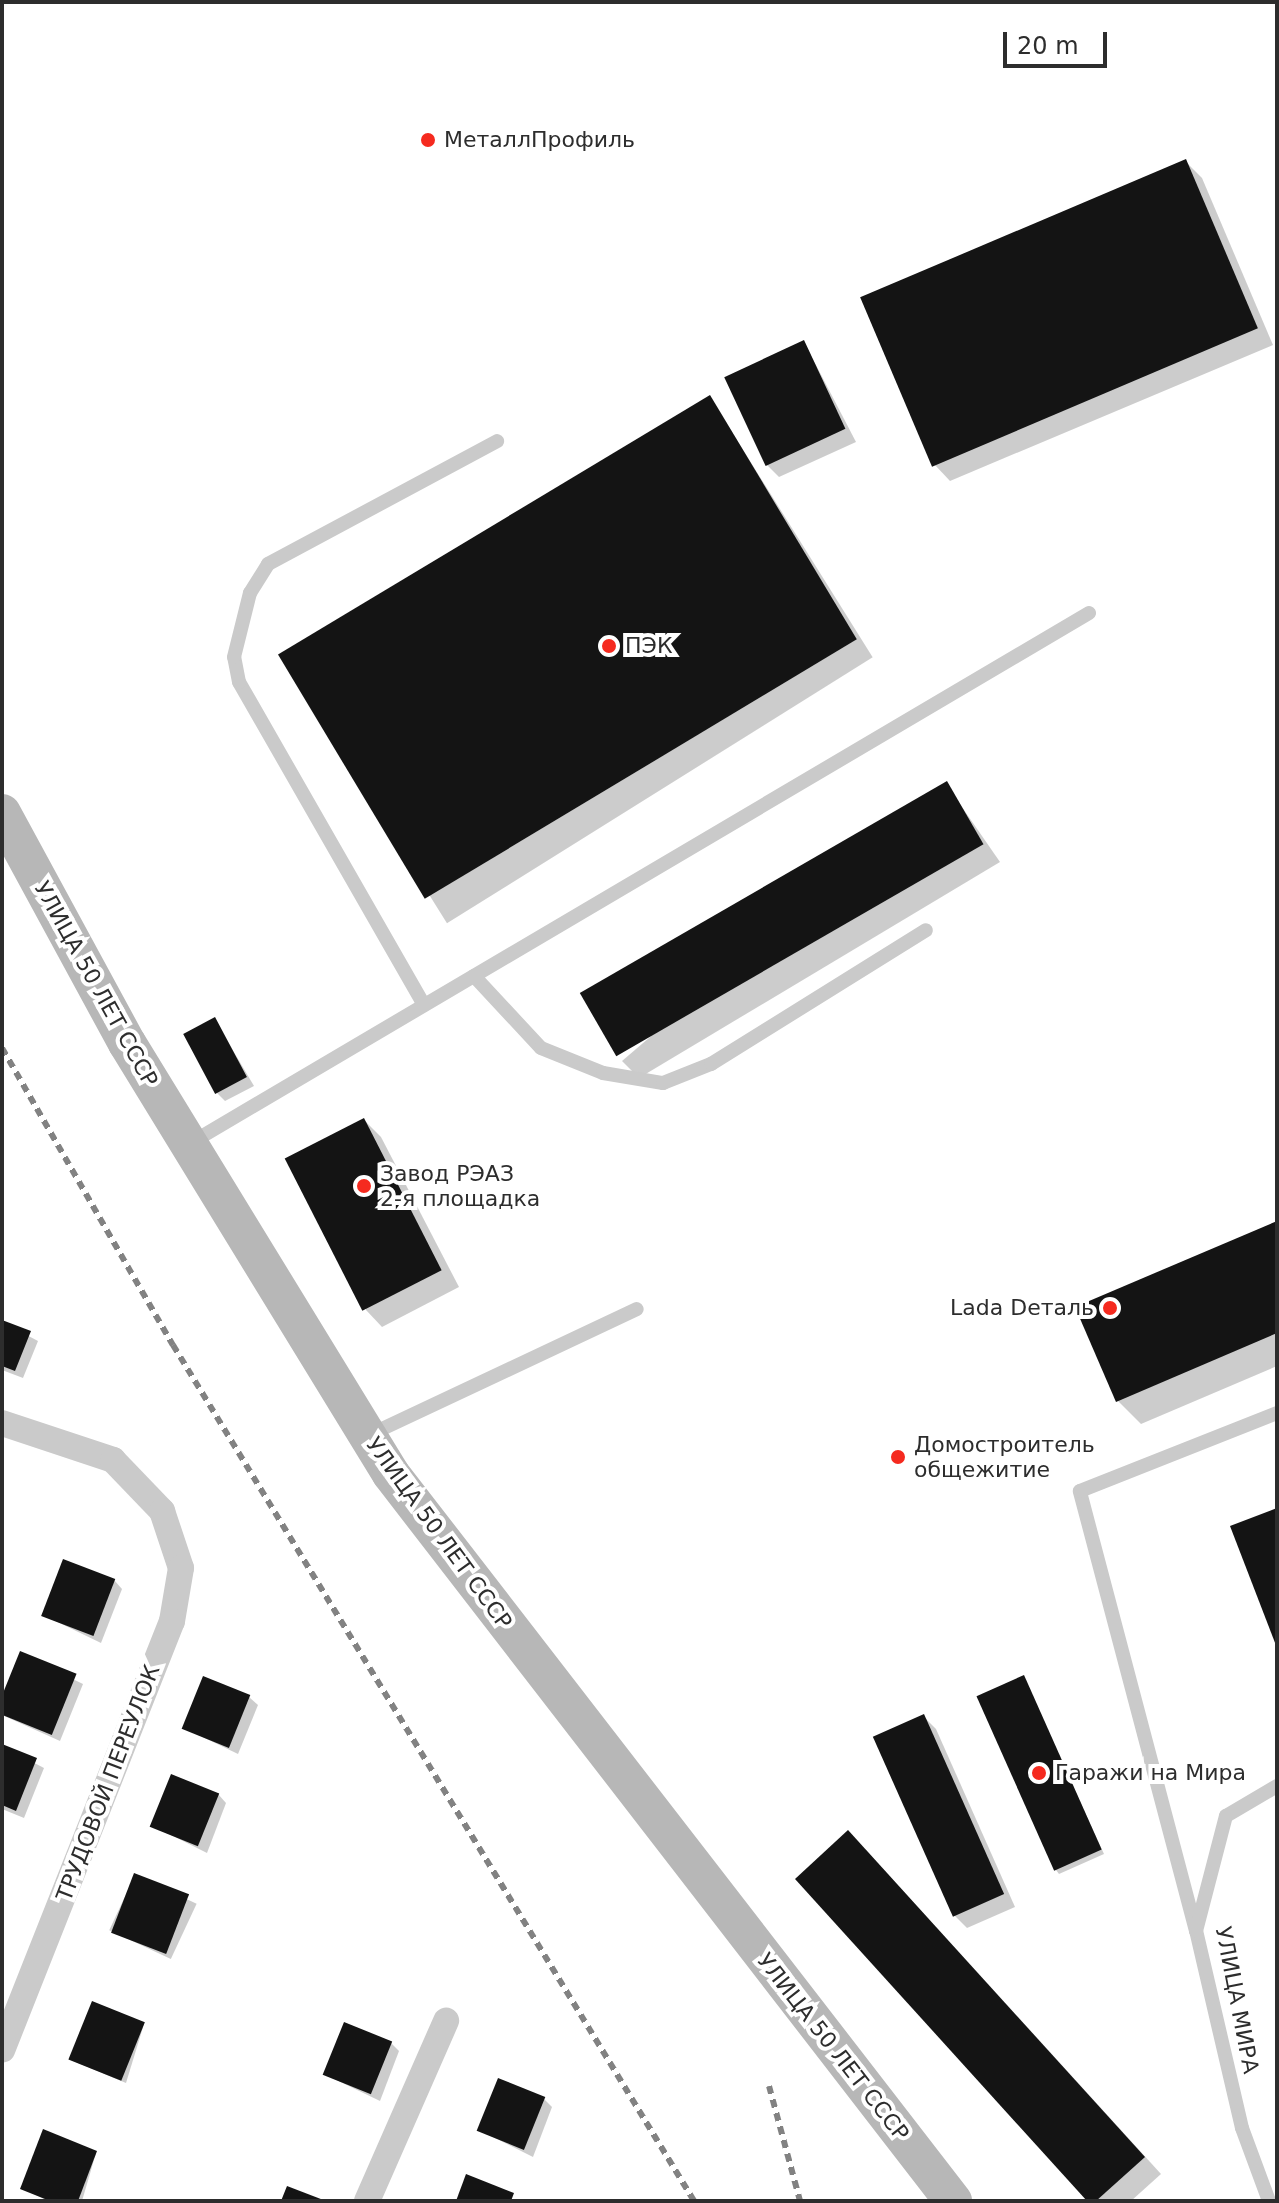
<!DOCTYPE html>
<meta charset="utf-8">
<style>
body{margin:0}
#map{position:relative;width:1279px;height:2203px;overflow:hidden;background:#fff;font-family:"DejaVu Sans",sans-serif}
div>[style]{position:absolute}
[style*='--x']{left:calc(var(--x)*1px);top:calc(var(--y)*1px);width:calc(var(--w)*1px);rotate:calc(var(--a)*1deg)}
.shadow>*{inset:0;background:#0003;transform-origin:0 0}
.building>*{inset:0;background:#141414;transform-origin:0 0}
.lane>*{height:14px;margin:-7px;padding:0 7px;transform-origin:7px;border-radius:7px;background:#cacaca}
.street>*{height:26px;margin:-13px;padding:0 13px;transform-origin:13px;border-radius:13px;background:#cacaca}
.secondary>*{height:38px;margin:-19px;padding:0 19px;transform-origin:19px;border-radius:19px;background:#b7b7b7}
.rail>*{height:6px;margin-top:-3px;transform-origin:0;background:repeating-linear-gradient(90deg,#828282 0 8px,transparent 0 14px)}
.dots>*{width:22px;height:22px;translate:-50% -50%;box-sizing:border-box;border:4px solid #fff;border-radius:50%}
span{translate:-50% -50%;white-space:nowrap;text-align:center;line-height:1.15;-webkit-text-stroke:8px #fff;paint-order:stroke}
.poi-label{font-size:22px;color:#2d2d2d}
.left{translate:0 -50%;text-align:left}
.right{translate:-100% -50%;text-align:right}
.street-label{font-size:22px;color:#2d2d2d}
.frame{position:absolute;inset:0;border:4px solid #2d2d2d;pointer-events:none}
.scale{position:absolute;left:1003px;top:32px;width:104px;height:36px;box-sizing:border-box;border:4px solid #2d2d2d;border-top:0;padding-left:10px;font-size:24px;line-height:28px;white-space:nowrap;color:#2d2d2d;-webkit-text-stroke:6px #fff;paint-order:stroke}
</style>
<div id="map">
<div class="shadow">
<i style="clip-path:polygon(1185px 161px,1202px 178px,1273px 345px,950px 481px,934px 464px)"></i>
<i style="clip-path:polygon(804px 342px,856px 442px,779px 477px,766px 464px)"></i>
<i style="left:710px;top:397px;width:307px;height:502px;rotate:58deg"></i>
<i style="clip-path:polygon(946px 784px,1000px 862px,639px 1078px,622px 1061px)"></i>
<i style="clip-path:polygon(215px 1020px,254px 1086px,225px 1101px,217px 1093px)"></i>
<i style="clip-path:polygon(364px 1120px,381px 1137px,459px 1287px,382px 1327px,366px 1310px)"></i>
<i style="clip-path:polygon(1277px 1223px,1277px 1366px,1141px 1424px,1118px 1401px)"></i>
<i style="clip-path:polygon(2px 1322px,38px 1341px,23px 1378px,2px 1370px)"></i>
<i style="clip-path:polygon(114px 1580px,122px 1589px,101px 1643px,43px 1615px)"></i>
<i style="clip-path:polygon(21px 1654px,83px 1684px,60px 1741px,2px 1715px)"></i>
<i style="clip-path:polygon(1023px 1677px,1104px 1854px,1059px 1874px,1056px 1870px)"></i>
<i style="clip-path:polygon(249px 1697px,258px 1705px,238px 1754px,184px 1728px)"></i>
<i style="clip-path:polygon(924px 1717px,936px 1729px,1015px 1907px,967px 1928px,954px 1915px)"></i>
<i style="clip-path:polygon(2px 1746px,44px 1768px,24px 1818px,2px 1809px)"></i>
<i style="clip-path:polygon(218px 1794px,226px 1803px,207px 1853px,153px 1826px)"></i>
<i style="clip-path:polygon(865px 1849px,1161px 2174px,1131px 2201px,1090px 2201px)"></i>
<i style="left:135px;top:1875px;width:68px;height:61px;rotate:25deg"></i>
<i style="clip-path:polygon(144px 2024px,126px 2083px,71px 2060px)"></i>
<i style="clip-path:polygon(391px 2043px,399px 2051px,380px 2101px,326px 2075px)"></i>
<i style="clip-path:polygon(544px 2099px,552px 2107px,533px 2157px,479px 2130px)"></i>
<i style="clip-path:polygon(96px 2153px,82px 2201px,48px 2201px,22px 2188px)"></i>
</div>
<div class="building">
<i style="left:1186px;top:159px;width:184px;height:354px;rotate:67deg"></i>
<i style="left:804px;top:340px;width:98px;height:88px;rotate:65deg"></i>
<i style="left:710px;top:395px;width:285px;height:504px;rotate:59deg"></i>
<i style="left:947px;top:781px;width:73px;height:424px;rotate:60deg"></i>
<i style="left:215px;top:1017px;width:68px;height:36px;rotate:62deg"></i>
<i style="left:364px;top:1118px;width:171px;height:89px;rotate:63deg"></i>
<i style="clip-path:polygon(1277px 1221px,1277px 1333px,1116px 1402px,1075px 1307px)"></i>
<i style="clip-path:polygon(2px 1320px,31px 1331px,15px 1371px,2px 1366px)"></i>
<i style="clip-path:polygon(1277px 1508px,1277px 1648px,1230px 1526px)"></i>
<i style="left:63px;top:1559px;width:56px;height:61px;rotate:21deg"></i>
<i style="left:20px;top:1651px;width:61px;height:66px;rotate:22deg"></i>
<i style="left:1024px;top:1675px;width:191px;height:52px;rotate:66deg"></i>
<i style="left:203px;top:1676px;width:51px;height:57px;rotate:22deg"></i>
<i style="left:924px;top:1714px;width:197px;height:56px;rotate:66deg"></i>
<i style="clip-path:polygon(2px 1744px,37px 1758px,16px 1811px,2px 1805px)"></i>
<i style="left:171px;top:1774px;width:52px;height:57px;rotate:22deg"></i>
<i style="clip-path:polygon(848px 1830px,1145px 2157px,1096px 2201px,1087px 2201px,795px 1879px)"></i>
<i style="left:134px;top:1873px;width:59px;height:64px;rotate:21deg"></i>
<i style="left:92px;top:2001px;width:57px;height:63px;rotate:22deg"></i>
<i style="left:344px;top:2022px;width:52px;height:57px;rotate:22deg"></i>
<i style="left:498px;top:2078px;width:51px;height:57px;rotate:22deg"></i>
<i style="clip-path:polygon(43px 2129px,97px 2151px,78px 2201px,50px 2201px,20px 2189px)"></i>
<i style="clip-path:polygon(466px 2174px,514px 2193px,511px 2201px,456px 2201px)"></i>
<i style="clip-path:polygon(287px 2186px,326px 2201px,281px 2201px)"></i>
</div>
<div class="lane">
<i style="--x:474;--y:976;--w:98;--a:47.1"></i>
<i style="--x:541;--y:1048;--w:67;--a:22"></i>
<i style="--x:603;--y:1073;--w:61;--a:9.5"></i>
<i style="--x:663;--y:1083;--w:52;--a:-21.6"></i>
<i style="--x:711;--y:1064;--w:253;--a:-31.9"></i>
<i style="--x:424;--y:1005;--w:372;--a:-119.8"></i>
<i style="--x:239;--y:682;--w:25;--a:-101"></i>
<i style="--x:234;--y:657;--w:66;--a:-76"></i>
<i style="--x:250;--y:593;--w:34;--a:-58"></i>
<i style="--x:268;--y:564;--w:260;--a:-28.2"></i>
<i style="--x:189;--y:1144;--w:1045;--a:-30.54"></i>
<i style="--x:367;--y:1436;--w:298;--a:-25.2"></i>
<i style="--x:1196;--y:1931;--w:455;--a:-104.8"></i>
<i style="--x:1080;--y:1491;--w:212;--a:-21.6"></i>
<i style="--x:1269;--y:2201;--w:78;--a:-110.3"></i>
<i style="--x:1242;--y:2128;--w:202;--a:-103.1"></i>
<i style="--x:1196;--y:1931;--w:119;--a:-75.4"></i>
<i style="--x:1226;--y:1816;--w:59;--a:-30.5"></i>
</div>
<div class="street">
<i style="--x:2;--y:1423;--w:117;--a:18.4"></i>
<i style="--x:113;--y:1460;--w:71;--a:46.1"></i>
<i style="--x:162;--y:1511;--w:60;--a:71.6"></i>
<i style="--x:181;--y:1568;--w:54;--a:99.6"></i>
<i style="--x:172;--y:1621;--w:461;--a:111.6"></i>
<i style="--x:367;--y:2201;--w:197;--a:-66.3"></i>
</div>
<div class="secondary">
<i style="--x:2;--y:813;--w:262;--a:61.5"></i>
<i style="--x:127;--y:1043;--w:505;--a:58.51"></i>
<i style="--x:391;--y:1474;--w:919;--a:52.29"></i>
</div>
<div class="rail">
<i style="--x:2;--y:1048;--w:343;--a:60.1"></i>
<i style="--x:173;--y:1345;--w:1002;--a:58.67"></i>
<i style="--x:769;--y:2086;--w:119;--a:74.9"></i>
</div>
<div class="dots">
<i style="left:428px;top:140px;background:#f52a1f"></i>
<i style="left:609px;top:646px;background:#f52a1f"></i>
<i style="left:364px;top:1186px;background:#f52a1f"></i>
<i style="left:1110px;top:1308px;background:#f52a1f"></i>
<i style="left:898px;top:1457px;background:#f52a1f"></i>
<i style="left:1039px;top:1773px;background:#f52a1f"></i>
</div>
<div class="poi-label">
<span class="left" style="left:444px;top:140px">МеталлПрофиль</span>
<span class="left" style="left:625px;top:646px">ПЭК</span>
<span class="left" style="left:380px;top:1186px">Завод РЭАЗ<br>2-я площадка</span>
<span class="right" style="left:1094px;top:1308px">Lada Dеталь</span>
<span class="left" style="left:914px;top:1457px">Домостроитель<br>общежитие</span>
<span class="left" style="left:1055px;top:1773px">Гаражи на Мира</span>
</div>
<div class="street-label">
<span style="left:96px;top:984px;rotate:61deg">УЛИЦА 50 ЛЕТ СССР</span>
<span style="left:439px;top:1533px;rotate:54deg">УЛИЦА 50 ЛЕТ СССР</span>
<span style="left:108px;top:1783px;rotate:-69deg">ТРУДОВОЙ ПЕРЕУЛОК</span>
<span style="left:1237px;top:2000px;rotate:79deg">УЛИЦА МИРА</span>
<span style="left:833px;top:2047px;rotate:52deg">УЛИЦА 50 ЛЕТ СССР</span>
</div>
<div class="frame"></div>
<div class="scale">20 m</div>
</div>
